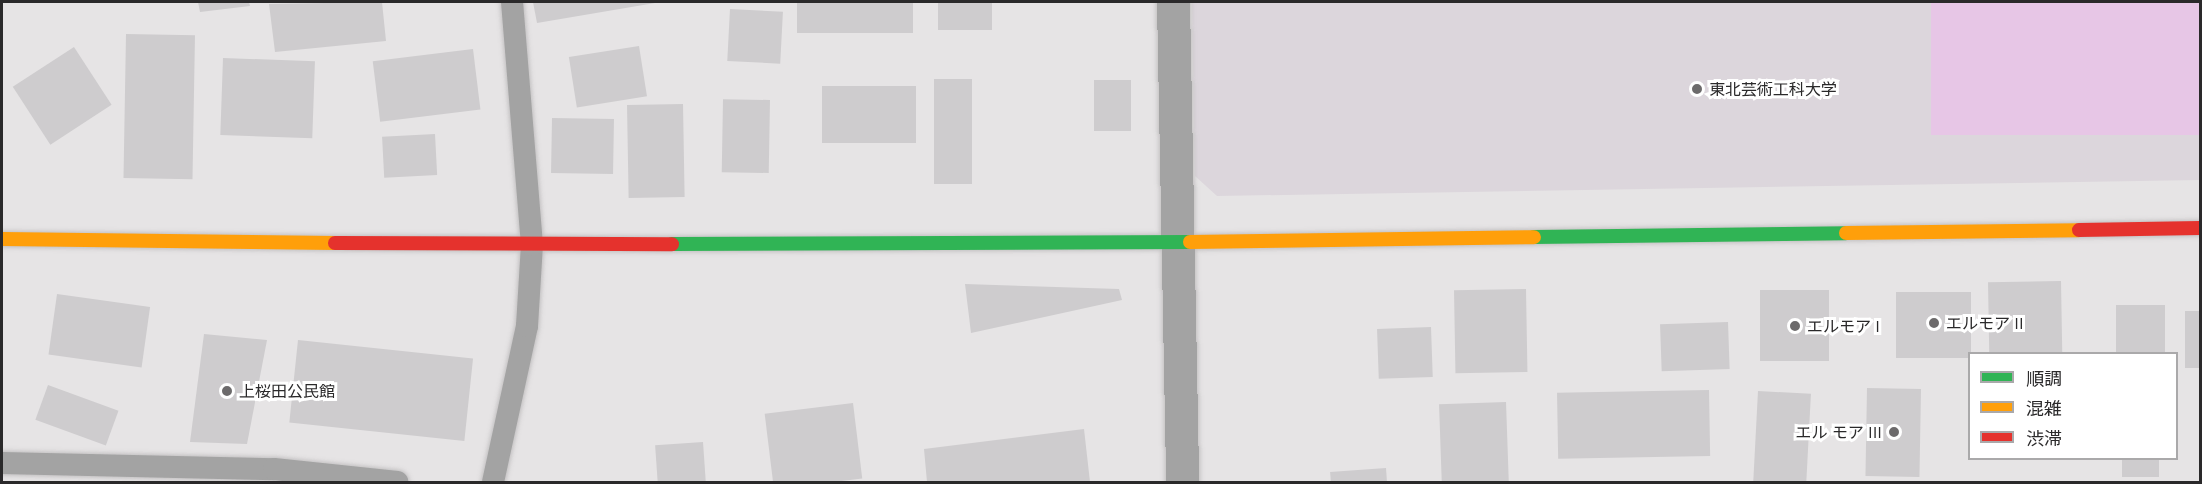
<!DOCTYPE html>
<meta charset="utf-8">
<style>
body{margin:0}
#map{position:relative;width:2202px;height:484px;overflow:hidden;background:#e6e4e5;font-family:"PT Sans","Noto Sans JP",sans-serif}
div>[style]{position:absolute}
[style*='--x']{left:calc(var(--x)*1px);top:calc(var(--y)*1px);width:calc(var(--w)*1px);rotate:calc(var(--a)*1deg)}
.built>*{inset:0;background:#dcd6dc}
.green>*{inset:0;background:#e7c6e6;transform-origin:0 0}
.building>*{inset:0;background:#ceccce;transform-origin:0 0}
.roads{filter:drop-shadow(0 0 2px #c4c2c3) drop-shadow(0 0 2px #c4c2c3)}
.lane>*{height:22px;margin:-11px;padding:0 11px;transform-origin:11px;border-radius:11px;background:#a3a3a3}
.street>*{height:33px;margin:-16.5px;padding:0 16.5px;transform-origin:16.5px;border-radius:16.5px;background:#a3a3a3}
.fast>*{height:14px;margin:-7px;padding:0 7px;transform-origin:7px;border-radius:7px;background:#30b455}
.slow>*{height:14px;margin:-7px;padding:0 7px;transform-origin:7px;border-radius:7px;background:#ff9f0a}
.jam>*{height:14px;margin:-7px;padding:0 7px;transform-origin:7px;border-radius:7px;background:#e5322d}
.dots>*{width:16px;height:16px;translate:-50% -50%;box-sizing:border-box;border:3px solid #fff;border-radius:50%}
span{translate:-50% -50%;white-space:nowrap;text-align:center;line-height:1.15;-webkit-text-stroke:6px #fff;paint-order:stroke}
.poi-label{font-size:16px;color:#2a292a}
.left{translate:0 -50%;text-align:left}
.right{translate:-100% -50%;text-align:right}
.frame{position:absolute;inset:0;border:3px solid #2a292a;pointer-events:none}
.legend{position:absolute;left:1968px;top:352px;width:210px;height:108px;box-sizing:border-box;background:#fff;border:2px solid #aaa9aa;margin:0;padding:8px 10px;list-style:none;font-size:18px;color:#2a292a}
.legend li{display:flex;align-items:center;gap:12px;height:30px}
.legend b{width:30px;border:2px solid #aaa9aa}
</style>
<div id="map">
<div class="built">
<i style="clip-path:polygon(1192px 2px,2200px 2px,2200px 180px,1217px 196px,1195px 176px)"></i>
</div>
<div class="green">
<i style="left:1931px;top:2px;width:269px;height:133px"></i>
</div>
<div class="building">
<i style="clip-path:polygon(198px 2px,249px 2px,250px 6px,200px 12px)"></i>
<i style="clip-path:polygon(382px 2px,386px 41px,275px 52px,269px 4px)"></i>
<i style="clip-path:polygon(533px 2px,655px 2px,655px 3px,537px 23px)"></i>
<i style="left:797px;top:2px;width:116px;height:31px"></i>
<i style="left:938px;top:2px;width:54px;height:28px"></i>
<i style="left:730px;top:9px;width:53px;height:52px;rotate:3deg"></i>
<i style="left:126px;top:34px;width:69px;height:144px;rotate:1deg"></i>
<i style="left:639px;top:46px;width:51px;height:71px;rotate:81deg"></i>
<i style="left:74px;top:47px;width:69px;height:73px;rotate:57deg"></i>
<i style="left:473px;top:49px;width:61px;height:101px;rotate:83deg"></i>
<i style="left:223px;top:58px;width:92px;height:77px;rotate:2deg"></i>
<i style="left:972px;top:79px;width:105px;height:38px;rotate:90deg"></i>
<i style="left:1094px;top:80px;width:37px;height:51px"></i>
<i style="left:916px;top:86px;width:57px;height:94px;rotate:90deg"></i>
<i style="left:770px;top:100px;width:73px;height:47px;rotate:91deg"></i>
<i style="left:683px;top:104px;width:93px;height:56px;rotate:89deg"></i>
<i style="left:552px;top:118px;width:62px;height:55px;rotate:1deg"></i>
<i style="left:435px;top:134px;width:41px;height:53px;rotate:87deg"></i>
<i style="left:2061px;top:281px;width:73px;height:73px;rotate:89deg"></i>
<i style="clip-path:polygon(965px 284px,1119px 289px,1122px 300px,971px 333px)"></i>
<i style="left:1526px;top:289px;width:83px;height:72px;rotate:89deg"></i>
<i style="left:1760px;top:290px;width:69px;height:71px"></i>
<i style="left:1896px;top:292px;width:75px;height:66px"></i>
<i style="left:57px;top:294px;width:94px;height:61px;rotate:8deg"></i>
<i style="left:2116px;top:305px;width:49px;height:49px"></i>
<i style="left:2185px;top:311px;width:15px;height:57px"></i>
<i style="left:1728px;top:322px;width:47px;height:68px;rotate:88deg"></i>
<i style="left:1431px;top:327px;width:50px;height:54px;rotate:88deg"></i>
<i style="clip-path:polygon(204px 334px,267px 340px,247px 444px,190px 442px)"></i>
<i style="left:298px;top:340px;width:176px;height:83px;rotate:6deg"></i>
<i style="left:48px;top:385px;width:75px;height:37px;rotate:20deg"></i>
<i style="left:1867px;top:388px;width:54px;height:88px;rotate:1deg"></i>
<i style="left:1709px;top:390px;width:66px;height:152px;rotate:89deg"></i>
<i style="left:1758px;top:391px;width:53px;height:91px;rotate:3deg"></i>
<i style="left:1506px;top:402px;width:80px;height:67px;rotate:88deg"></i>
<i style="left:853px;top:403px;width:76px;height:89px;rotate:83deg"></i>
<i style="clip-path:polygon(1084px 429px,1090px 482px,927px 482px,924px 449px)"></i>
<i style="left:703px;top:442px;width:40px;height:48px;rotate:86deg"></i>
<i style="left:2122px;top:458px;width:37px;height:19px"></i>
<i style="left:1386px;top:468px;width:14px;height:56px;rotate:86deg"></i>
</div>
<div class="roads">
<div class="lane">
<i style="--x:2;--y:463;--w:272;--a:1.3"></i>
<i style="--x:274;--y:469;--w:124;--a:6"></i>
<i style="--x:493;--y:482;--w:160;--a:-77.7"></i>
<i style="--x:527;--y:326;--w:81;--a:-86.5"></i>
<i style="--x:532;--y:245;--w:244;--a:-94.7"></i>
</div>
<div class="street">
<i style="--x:1173;--y:2;--w:480;--a:88.9"></i>
</div>
<div class="fast">
<i style="--x:1534;--y:237;--w:312;--a:-0.7"></i>
<i style="--x:672;--y:244;--w:518;--a:-0.22"></i>
</div>
<div class="slow">
<i style="--x:1846;--y:233;--w:233;--a:-0.7"></i>
<i style="--x:2;--y:239;--w:333;--a:0.7"></i>
<i style="--x:1190;--y:242;--w:344;--a:-0.8"></i>
</div>
<div class="jam">
<i style="--x:2079;--y:230;--w:121;--a:-0.9"></i>
<i style="--x:335;--y:243;--w:337;--a:0.2"></i>
</div>
</div>
<div class="dots">
<i style="left:1697px;top:89px;background:#6c6a6b"></i>
<i style="left:1934px;top:323px;background:#6c6a6b"></i>
<i style="left:1795px;top:326px;background:#6c6a6b"></i>
<i style="left:227px;top:391px;background:#6c6a6b"></i>
<i style="left:1894px;top:432px;background:#6c6a6b"></i>
</div>
<div class="poi-label">
<span class="left" style="left:1709px;top:89px">東北芸術工科大学</span>
<span class="left" style="left:1946px;top:323px">エルモア II</span>
<span class="left" style="left:1807px;top:326px">エルモア I</span>
<span class="left" style="left:239px;top:391px">上桜田公民館</span>
<span class="right" style="left:1882px;top:432px">エル モア III</span>
</div>
<div class="frame"></div>
<ul class="legend">
<li><b style="height:8px;background:#30b455"></b>順調</li>
<li><b style="height:8px;background:#ff9f0a"></b>混雑</li>
<li><b style="height:8px;background:#e5322d"></b>渋滞</li>
</ul>
</div>
